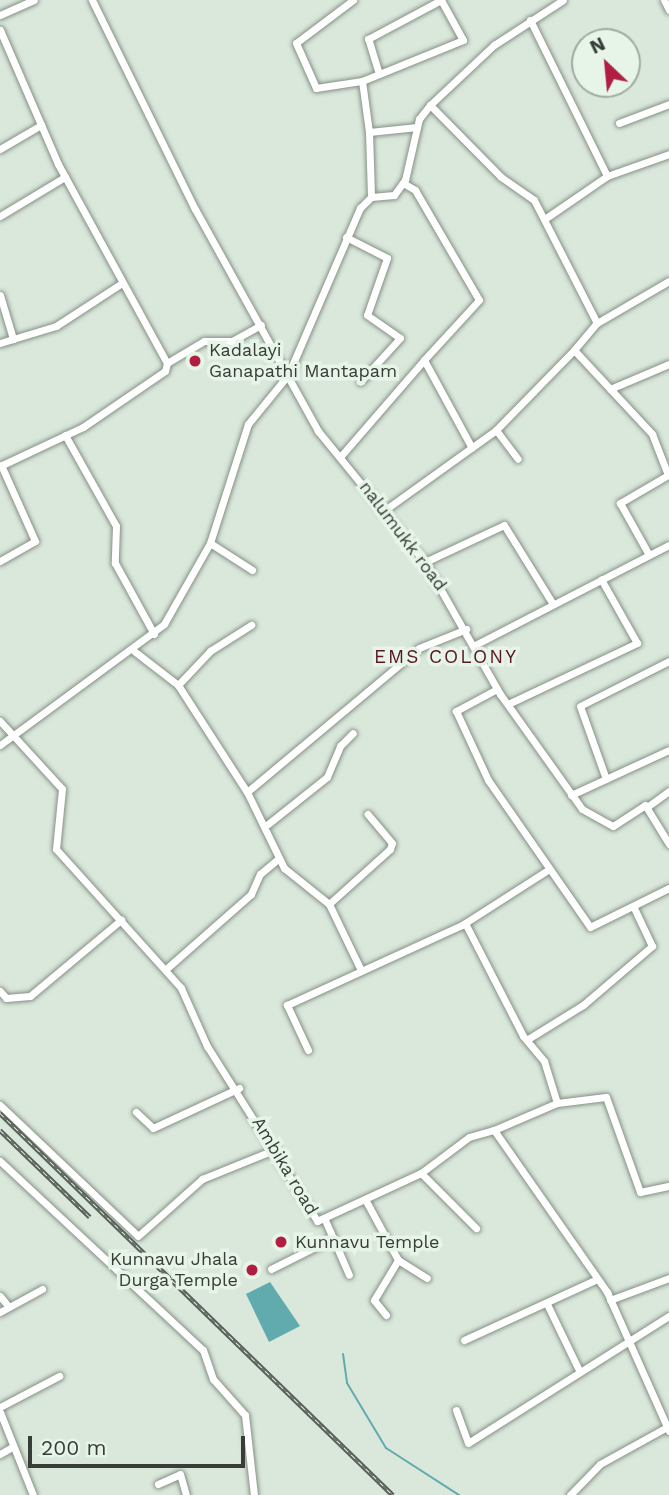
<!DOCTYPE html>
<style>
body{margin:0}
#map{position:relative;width:669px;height:1495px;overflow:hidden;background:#dae7db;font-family:"Work Sans",sans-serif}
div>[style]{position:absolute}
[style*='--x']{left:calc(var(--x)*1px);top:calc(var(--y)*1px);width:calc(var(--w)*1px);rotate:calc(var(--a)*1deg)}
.water>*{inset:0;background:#61abaf}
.stream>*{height:2px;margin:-1px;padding:0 1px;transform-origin:1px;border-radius:1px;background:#61abaf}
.roads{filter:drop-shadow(0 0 2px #869186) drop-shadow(0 0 2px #869186)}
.street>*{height:7px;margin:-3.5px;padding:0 3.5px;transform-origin:3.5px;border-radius:3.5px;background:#fff}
.rail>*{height:4.5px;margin-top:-2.25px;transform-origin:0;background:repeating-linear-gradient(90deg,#e7f4e8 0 5px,#596059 0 10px);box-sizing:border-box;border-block:2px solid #596059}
.dots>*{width:19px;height:19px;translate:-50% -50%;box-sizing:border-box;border:4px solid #e7f4e8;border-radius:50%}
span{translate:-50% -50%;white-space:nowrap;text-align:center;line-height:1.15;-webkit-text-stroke:7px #e7f4e8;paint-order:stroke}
.poi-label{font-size:18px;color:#383d38}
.left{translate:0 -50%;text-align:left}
.right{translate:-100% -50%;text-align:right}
.street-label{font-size:18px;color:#383d38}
.neighbourhood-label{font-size:19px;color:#5b1623;letter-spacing:2px}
.north{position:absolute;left:571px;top:28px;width:70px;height:70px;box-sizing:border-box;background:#e7f4e8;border:2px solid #a1aba2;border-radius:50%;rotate:334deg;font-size:19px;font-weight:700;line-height:28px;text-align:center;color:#383d38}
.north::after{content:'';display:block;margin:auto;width:24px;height:32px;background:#b11e43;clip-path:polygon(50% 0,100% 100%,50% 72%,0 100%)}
.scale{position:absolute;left:28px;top:1436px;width:217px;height:32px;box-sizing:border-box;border:4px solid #383d38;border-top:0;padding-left:9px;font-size:21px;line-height:24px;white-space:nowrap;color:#383d38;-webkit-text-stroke:5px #e7f4e8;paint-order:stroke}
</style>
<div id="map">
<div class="water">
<i style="clip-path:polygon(270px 1282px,300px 1326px,269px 1342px,246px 1294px)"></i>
</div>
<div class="stream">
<i style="--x:343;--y:1354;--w:29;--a:82"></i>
<i style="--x:347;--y:1383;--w:76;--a:59"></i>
<i style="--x:386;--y:1448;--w:87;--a:32.8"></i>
</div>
<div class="roads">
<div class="street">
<i style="--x:92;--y:0;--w:233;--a:63.8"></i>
<i style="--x:195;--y:209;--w:254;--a:61"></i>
<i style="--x:318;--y:431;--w:169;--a:50.8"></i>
<i style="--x:425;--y:562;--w:152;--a:60.4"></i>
<i style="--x:500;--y:694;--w:141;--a:54.5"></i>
<i style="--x:582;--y:809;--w:35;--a:29"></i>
<i style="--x:613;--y:826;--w:38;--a:-33"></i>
<i style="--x:645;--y:805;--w:46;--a:58.4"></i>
<i style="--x:353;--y:0;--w:71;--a:143"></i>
<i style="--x:296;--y:43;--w:49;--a:66"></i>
<i style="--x:316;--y:88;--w:47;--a:-8.7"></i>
<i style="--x:664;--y:0;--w:11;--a:63"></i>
<i style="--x:0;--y:15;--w:37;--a:-24"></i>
<i style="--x:530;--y:20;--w:174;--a:63.7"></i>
<i style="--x:607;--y:176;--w:66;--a:-19.5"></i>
<i style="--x:0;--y:30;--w:146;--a:66.6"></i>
<i style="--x:58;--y:164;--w:227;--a:61.3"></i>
<i style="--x:167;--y:363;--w:43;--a:-30.7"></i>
<i style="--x:204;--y:341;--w:28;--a:0"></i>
<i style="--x:232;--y:341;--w:33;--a:-29"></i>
<i style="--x:379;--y:74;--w:37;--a:-107"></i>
<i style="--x:368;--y:39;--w:83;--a:-28.1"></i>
<i style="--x:430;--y:105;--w:101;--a:45.4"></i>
<i style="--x:501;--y:177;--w:40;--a:34.9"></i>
<i style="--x:534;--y:200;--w:138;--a:62.9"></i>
<i style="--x:619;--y:123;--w:53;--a:-20.8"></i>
<i style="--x:417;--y:127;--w:48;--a:174.1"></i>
<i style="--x:369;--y:132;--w:51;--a:-97.8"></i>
<i style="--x:362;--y:81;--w:109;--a:-22.1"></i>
<i style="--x:463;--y:40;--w:46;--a:-118.8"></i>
<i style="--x:369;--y:132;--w:65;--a:88.2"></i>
<i style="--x:0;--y:149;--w:48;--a:-30.3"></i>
<i style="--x:403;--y:183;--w:14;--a:30"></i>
<i style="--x:415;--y:190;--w:127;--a:59.8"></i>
<i style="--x:479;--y:300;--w:81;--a:132.5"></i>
<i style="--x:0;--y:216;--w:76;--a:-31"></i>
<i style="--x:546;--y:218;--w:74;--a:-34.5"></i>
<i style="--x:346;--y:237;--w:46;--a:27.1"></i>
<i style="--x:387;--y:258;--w:60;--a:109.3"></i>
<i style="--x:367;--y:315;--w:40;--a:34.9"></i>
<i style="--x:400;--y:338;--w:59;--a:132.3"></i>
<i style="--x:0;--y:295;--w:46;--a:73.5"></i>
<i style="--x:13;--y:339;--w:45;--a:-16.8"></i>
<i style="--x:56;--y:326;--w:79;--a:-33.1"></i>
<i style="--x:0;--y:343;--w:14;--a:-17"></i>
<i style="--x:574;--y:350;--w:35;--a:-50"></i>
<i style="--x:597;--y:323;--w:83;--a:-30.3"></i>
<i style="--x:610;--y:389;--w:64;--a:-23"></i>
<i style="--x:496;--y:430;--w:112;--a:-45.7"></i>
<i style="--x:574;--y:350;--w:115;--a:47.1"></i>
<i style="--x:652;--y:434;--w:44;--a:68.7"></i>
<i style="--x:668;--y:475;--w:56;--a:149.7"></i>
<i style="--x:620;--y:503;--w:57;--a:60.8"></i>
<i style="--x:65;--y:435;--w:104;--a:60.7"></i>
<i style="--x:116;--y:526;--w:37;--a:92"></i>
<i style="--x:115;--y:563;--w:81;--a:61.2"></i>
<i style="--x:340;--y:457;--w:128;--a:-49.1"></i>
<i style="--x:424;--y:360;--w:100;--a:61.4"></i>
<i style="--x:0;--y:466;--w:92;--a:-25.2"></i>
<i style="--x:83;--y:427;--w:99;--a:-34.3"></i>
<i style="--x:165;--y:371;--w:8;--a:-76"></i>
<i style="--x:382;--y:512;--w:140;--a:-35.7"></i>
<i style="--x:496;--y:430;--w:36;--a:53"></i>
<i style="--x:210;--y:543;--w:50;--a:32.7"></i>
<i style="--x:0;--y:561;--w:40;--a:-29.7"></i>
<i style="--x:35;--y:541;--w:83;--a:-114.1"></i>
<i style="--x:425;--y:562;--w:87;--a:-25.1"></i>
<i style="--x:504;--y:525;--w:93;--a:58.2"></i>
<i style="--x:473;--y:646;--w:220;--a:-27.3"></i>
<i style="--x:134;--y:651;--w:56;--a:37.7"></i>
<i style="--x:178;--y:685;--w:127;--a:57.2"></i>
<i style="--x:247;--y:792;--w:224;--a:-39.9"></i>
<i style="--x:419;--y:648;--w:51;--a:-22"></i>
<i style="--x:178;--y:685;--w:47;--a:-46.7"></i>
<i style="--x:210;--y:651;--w:49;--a:-32.4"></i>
<i style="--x:497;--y:689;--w:47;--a:151.8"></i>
<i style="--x:456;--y:711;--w:76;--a:65.1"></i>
<i style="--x:488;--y:780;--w:179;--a:55.2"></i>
<i style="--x:590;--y:927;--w:88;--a:-26.3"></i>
<i style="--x:508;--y:704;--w:143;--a:-25.3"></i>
<i style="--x:637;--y:643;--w:73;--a:-119.4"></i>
<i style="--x:0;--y:721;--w:92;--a:47.6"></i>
<i style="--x:62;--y:789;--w:60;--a:95.7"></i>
<i style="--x:56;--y:849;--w:187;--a:48"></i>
<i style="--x:181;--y:988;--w:64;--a:65.9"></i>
<i style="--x:207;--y:1046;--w:207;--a:57.8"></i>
<i style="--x:317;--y:1221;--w:115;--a:-24.8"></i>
<i style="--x:421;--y:1173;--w:60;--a:-36.9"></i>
<i style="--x:469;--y:1137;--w:26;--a:-16"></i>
<i style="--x:494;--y:1130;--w:198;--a:55.1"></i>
<i style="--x:607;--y:1292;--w:152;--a:66"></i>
<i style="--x:0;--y:745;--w:204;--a:-36.4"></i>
<i style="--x:164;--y:624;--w:93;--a:-60.4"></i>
<i style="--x:210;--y:543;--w:125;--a:-72.3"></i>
<i style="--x:248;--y:424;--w:63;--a:-50.8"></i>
<i style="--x:288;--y:375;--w:182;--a:-66.7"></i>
<i style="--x:360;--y:208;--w:16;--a:-45"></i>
<i style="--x:371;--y:197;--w:23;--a:-5"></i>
<i style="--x:394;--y:195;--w:19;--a:-54"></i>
<i style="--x:405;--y:180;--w:63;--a:-77.1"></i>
<i style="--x:419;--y:119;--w:18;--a:-52"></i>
<i style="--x:430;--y:105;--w:88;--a:-43.2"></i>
<i style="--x:494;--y:45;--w:82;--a:-33.1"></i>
<i style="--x:606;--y:779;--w:77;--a:-109.6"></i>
<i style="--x:580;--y:706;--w:100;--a:-26.8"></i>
<i style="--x:247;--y:792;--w:85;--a:64"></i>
<i style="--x:284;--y:868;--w:58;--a:38.7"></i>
<i style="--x:329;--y:904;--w:71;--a:64.2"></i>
<i style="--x:571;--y:795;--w:108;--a:-24.7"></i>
<i style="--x:647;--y:807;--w:27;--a:-36"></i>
<i style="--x:268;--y:824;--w:75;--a:-38.5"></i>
<i style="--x:327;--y:777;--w:34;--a:-67"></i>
<i style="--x:340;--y:746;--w:18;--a:-45"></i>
<i style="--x:329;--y:904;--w:82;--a:-42"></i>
<i style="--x:390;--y:849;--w:6;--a:-72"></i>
<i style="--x:392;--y:843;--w:38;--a:-130"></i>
<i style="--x:465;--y:923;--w:127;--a:62.8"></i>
<i style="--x:523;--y:1036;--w:33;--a:50"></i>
<i style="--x:544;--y:1061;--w:44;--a:72.8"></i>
<i style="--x:166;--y:969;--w:113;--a:-41.4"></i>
<i style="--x:251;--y:894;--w:22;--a:-66"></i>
<i style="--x:260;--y:874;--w:23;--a:-40"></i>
<i style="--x:0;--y:991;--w:9;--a:49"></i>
<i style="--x:6;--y:998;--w:24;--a:-5"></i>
<i style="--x:30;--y:996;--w:119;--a:-39.9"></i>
<i style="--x:528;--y:1039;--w:65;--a:-31.7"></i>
<i style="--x:583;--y:1005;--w:91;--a:-40.5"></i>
<i style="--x:652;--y:946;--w:42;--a:-115.3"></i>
<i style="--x:308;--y:1050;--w:50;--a:-115"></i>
<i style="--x:287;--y:1005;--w:192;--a:-24.6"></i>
<i style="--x:462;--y:925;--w:100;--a:-32.7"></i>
<i style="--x:0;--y:1105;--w:190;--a:43.5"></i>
<i style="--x:138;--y:1236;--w:86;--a:-41.7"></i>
<i style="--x:202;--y:1179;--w:80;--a:-22.1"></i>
<i style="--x:136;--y:1112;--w:23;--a:43"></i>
<i style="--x:153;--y:1128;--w:95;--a:-24.9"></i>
<i style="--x:494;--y:1130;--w:69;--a:-23.2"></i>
<i style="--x:557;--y:1103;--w:49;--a:-7"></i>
<i style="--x:606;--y:1097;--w:101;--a:70.3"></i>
<i style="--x:640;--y:1192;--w:30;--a:-12"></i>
<i style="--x:0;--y:1161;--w:277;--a:43"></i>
<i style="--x:203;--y:1350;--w:31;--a:71"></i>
<i style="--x:213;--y:1379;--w:48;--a:48.4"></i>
<i style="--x:245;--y:1415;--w:81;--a:83.6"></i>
<i style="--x:421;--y:1173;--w:78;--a:45"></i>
<i style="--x:366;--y:1201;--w:67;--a:61.5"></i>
<i style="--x:398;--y:1260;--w:34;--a:32"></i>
<i style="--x:333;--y:1238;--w:40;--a:66.6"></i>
<i style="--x:271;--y:1269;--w:69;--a:-26.6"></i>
<i style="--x:333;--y:1238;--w:22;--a:-114"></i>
<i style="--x:0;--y:1296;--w:14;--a:51"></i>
<i style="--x:610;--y:1300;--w:63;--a:-20.4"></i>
<i style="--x:547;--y:1304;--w:71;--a:64.2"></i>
<i style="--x:0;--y:1312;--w:48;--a:-28.7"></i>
<i style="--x:386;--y:1315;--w:19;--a:-129"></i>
<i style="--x:374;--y:1300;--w:47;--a:-59"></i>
<i style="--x:464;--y:1340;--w:146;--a:-24.6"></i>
<i style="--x:0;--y:1407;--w:67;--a:-27.7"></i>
<i style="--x:456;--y:1410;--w:35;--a:70"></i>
<i style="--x:468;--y:1443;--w:238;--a:-32.3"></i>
<i style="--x:0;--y:1412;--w:89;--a:68.3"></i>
<i style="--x:0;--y:1454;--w:14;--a:-30"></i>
<i style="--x:158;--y:1484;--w:24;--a:-24"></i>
<i style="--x:180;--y:1474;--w:22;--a:74"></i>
<i style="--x:570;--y:1495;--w:43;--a:-45.9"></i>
<i style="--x:600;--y:1464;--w:77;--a:-28.9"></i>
</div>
</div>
<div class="rail">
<i style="--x:0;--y:1113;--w:548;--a:44.19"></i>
<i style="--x:0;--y:1130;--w:125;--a:44"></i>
</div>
<div class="dots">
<i style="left:195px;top:361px;background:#b11e43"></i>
<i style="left:281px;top:1242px;background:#b11e43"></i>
<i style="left:252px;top:1270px;background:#b11e43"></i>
</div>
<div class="poi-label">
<span class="left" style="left:209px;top:361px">Kadalayi<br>Ganapathi Mantapam</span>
<span class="left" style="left:295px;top:1242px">Kunnavu Temple</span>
<span class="right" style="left:238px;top:1270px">Kunnavu Jhala<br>Durga Temple</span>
</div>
<div class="street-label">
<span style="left:403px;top:536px;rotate:53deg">nalumukk road</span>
<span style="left:285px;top:1166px;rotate:59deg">Ambika road</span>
</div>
<div class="neighbourhood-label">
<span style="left:446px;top:657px">EMS COLONY</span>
</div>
<div class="north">N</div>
<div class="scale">200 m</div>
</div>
